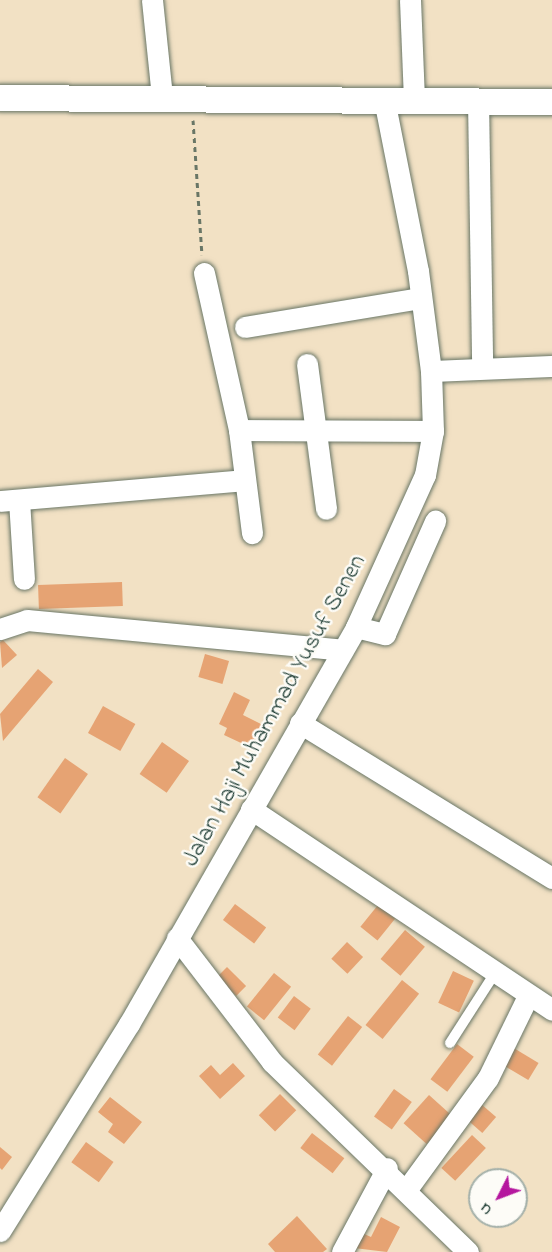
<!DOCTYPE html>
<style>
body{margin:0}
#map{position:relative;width:552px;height:1252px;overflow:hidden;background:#f2e1c4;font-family:"Indie Flower",sans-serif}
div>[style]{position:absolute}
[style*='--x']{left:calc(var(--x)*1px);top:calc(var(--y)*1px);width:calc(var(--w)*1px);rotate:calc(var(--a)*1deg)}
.building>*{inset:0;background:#e6a373;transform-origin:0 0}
.path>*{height:3px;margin-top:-1.5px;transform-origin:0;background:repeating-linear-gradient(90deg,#697666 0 4.5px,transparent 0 9px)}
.roads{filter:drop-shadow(0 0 2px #697666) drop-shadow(0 0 2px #697666)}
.service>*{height:10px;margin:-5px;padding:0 5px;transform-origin:5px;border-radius:5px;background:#fff}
.minor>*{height:21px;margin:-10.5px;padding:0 10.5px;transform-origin:10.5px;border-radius:10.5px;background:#fff}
.tertiary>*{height:26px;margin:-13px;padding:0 13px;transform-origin:13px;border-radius:13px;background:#fff}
span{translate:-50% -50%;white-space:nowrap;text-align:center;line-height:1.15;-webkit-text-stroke:5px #fdfcf7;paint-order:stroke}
.street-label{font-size:24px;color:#1f3d34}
.north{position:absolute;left:468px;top:1168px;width:60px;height:60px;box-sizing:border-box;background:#fdfcf7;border:2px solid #a4b0a9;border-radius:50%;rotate:228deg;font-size:16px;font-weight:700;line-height:24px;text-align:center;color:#1f3d34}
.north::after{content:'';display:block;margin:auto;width:21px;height:27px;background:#b5179e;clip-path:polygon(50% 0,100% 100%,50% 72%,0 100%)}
</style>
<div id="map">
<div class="building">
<i style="left:122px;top:582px;width:24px;height:84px;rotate:88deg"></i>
<i style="clip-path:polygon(3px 640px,17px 655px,2px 668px,0 642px)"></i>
<i style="left:205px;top:654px;width:25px;height:24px;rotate:16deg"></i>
<i style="clip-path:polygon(38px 669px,53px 682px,3px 741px,0 714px)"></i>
<i style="clip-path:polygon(234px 692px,250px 700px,243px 715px,267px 727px,256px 750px,224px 735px,227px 728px,219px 724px)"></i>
<i style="left:103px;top:706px;width:37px;height:31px;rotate:29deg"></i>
<i style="left:162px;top:742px;width:33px;height:39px;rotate:35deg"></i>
<i style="left:65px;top:758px;width:28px;height:48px;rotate:35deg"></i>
<i style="left:235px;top:904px;width:39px;height:20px;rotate:37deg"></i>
<i style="left:378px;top:905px;width:22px;height:28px;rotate:39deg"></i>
<i style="left:405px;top:930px;width:26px;height:38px;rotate:40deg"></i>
<i style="left:347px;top:942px;width:22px;height:23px;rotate:43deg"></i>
<i style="left:227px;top:967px;width:27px;height:14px;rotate:45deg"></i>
<i style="left:453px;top:971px;width:23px;height:35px;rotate:25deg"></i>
<i style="left:274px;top:973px;width:22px;height:43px;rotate:39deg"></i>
<i style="left:402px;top:980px;width:22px;height:58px;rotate:39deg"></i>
<i style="left:294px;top:996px;width:21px;height:27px;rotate:37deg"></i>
<i style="left:348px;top:1016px;width:18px;height:49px;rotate:38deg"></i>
<i style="left:457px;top:1044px;width:21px;height:44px;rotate:37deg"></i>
<i style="left:512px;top:1047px;width:31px;height:20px;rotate:31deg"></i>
<i style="clip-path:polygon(233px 1063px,245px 1076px,220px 1099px,199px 1076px,211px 1065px,220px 1075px)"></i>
<i style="left:394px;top:1089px;width:22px;height:34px;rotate:36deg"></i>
<i style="left:280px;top:1094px;width:23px;height:30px;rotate:45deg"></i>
<i style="left:429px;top:1095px;width:31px;height:38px;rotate:42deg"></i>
<i style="clip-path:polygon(110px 1097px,142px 1122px,124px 1144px,108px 1132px,113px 1124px,98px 1112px)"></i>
<i style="left:481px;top:1104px;width:20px;height:21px;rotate:41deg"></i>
<i style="left:312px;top:1133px;width:41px;height:19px;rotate:38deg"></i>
<i style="left:472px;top:1135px;width:19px;height:45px;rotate:43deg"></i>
<i style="left:86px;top:1142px;width:34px;height:25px;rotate:36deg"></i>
<i style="clip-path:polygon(0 1147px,12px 1157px,2px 1170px,0 1168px)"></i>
<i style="clip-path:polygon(297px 1216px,327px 1249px,323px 1252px,275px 1252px,268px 1244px)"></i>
<i style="clip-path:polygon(381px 1217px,400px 1227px,387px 1252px,354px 1248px,362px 1233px,371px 1237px)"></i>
</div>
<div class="path">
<i style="--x:193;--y:120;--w:135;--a:86.2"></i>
</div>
<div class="roads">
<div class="service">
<i style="--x:450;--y:1043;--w:83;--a:-57.3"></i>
</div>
<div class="minor">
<i style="--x:152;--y:0;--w:98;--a:84.1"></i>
<i style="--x:410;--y:0;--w:98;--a:87.7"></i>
<i style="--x:478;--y:100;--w:268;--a:89.1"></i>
<i style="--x:204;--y:273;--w:161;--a:77.4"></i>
<i style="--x:239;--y:430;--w:104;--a:82.8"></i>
<i style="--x:245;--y:327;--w:177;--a:-9.4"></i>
<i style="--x:307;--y:364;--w:146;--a:82.5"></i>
<i style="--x:431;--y:371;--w:121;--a:-2.4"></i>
<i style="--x:239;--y:430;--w:194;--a:0.3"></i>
<i style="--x:19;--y:500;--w:79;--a:86.4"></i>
<i style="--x:0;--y:501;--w:245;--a:-4.9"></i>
<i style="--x:356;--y:627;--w:30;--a:14"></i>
<i style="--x:385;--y:634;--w:124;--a:-66.1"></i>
<i style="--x:0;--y:629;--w:28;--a:-18"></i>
<i style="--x:27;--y:620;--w:317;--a:5.4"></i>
<i style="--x:300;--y:723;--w:296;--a:31.6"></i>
<i style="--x:251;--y:809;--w:362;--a:33.7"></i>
<i style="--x:177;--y:938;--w:156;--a:52.5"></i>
<i style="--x:272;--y:1062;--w:273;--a:44.1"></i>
<i style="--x:407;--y:1189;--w:137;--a:-53.9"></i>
<i style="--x:488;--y:1078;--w:91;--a:-64"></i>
<i style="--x:0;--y:1231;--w:244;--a:-58.1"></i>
<i style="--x:129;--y:1024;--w:457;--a:-60.2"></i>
<i style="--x:356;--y:627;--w:167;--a:-65.6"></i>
<i style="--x:425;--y:475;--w:45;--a:-79.7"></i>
<i style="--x:433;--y:431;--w:60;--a:-91.9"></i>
<i style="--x:431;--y:371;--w:101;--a:-97.4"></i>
<i style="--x:418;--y:271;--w:174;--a:-101.2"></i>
<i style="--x:342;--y:1252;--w:95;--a:-61.8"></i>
</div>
<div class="tertiary">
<i style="--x:0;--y:98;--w:552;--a:0.42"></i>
</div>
</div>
<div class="street-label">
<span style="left:275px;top:711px;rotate:-61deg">Jalan Haji Muhammad Yusuf Senen</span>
</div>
<div class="north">U</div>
</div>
